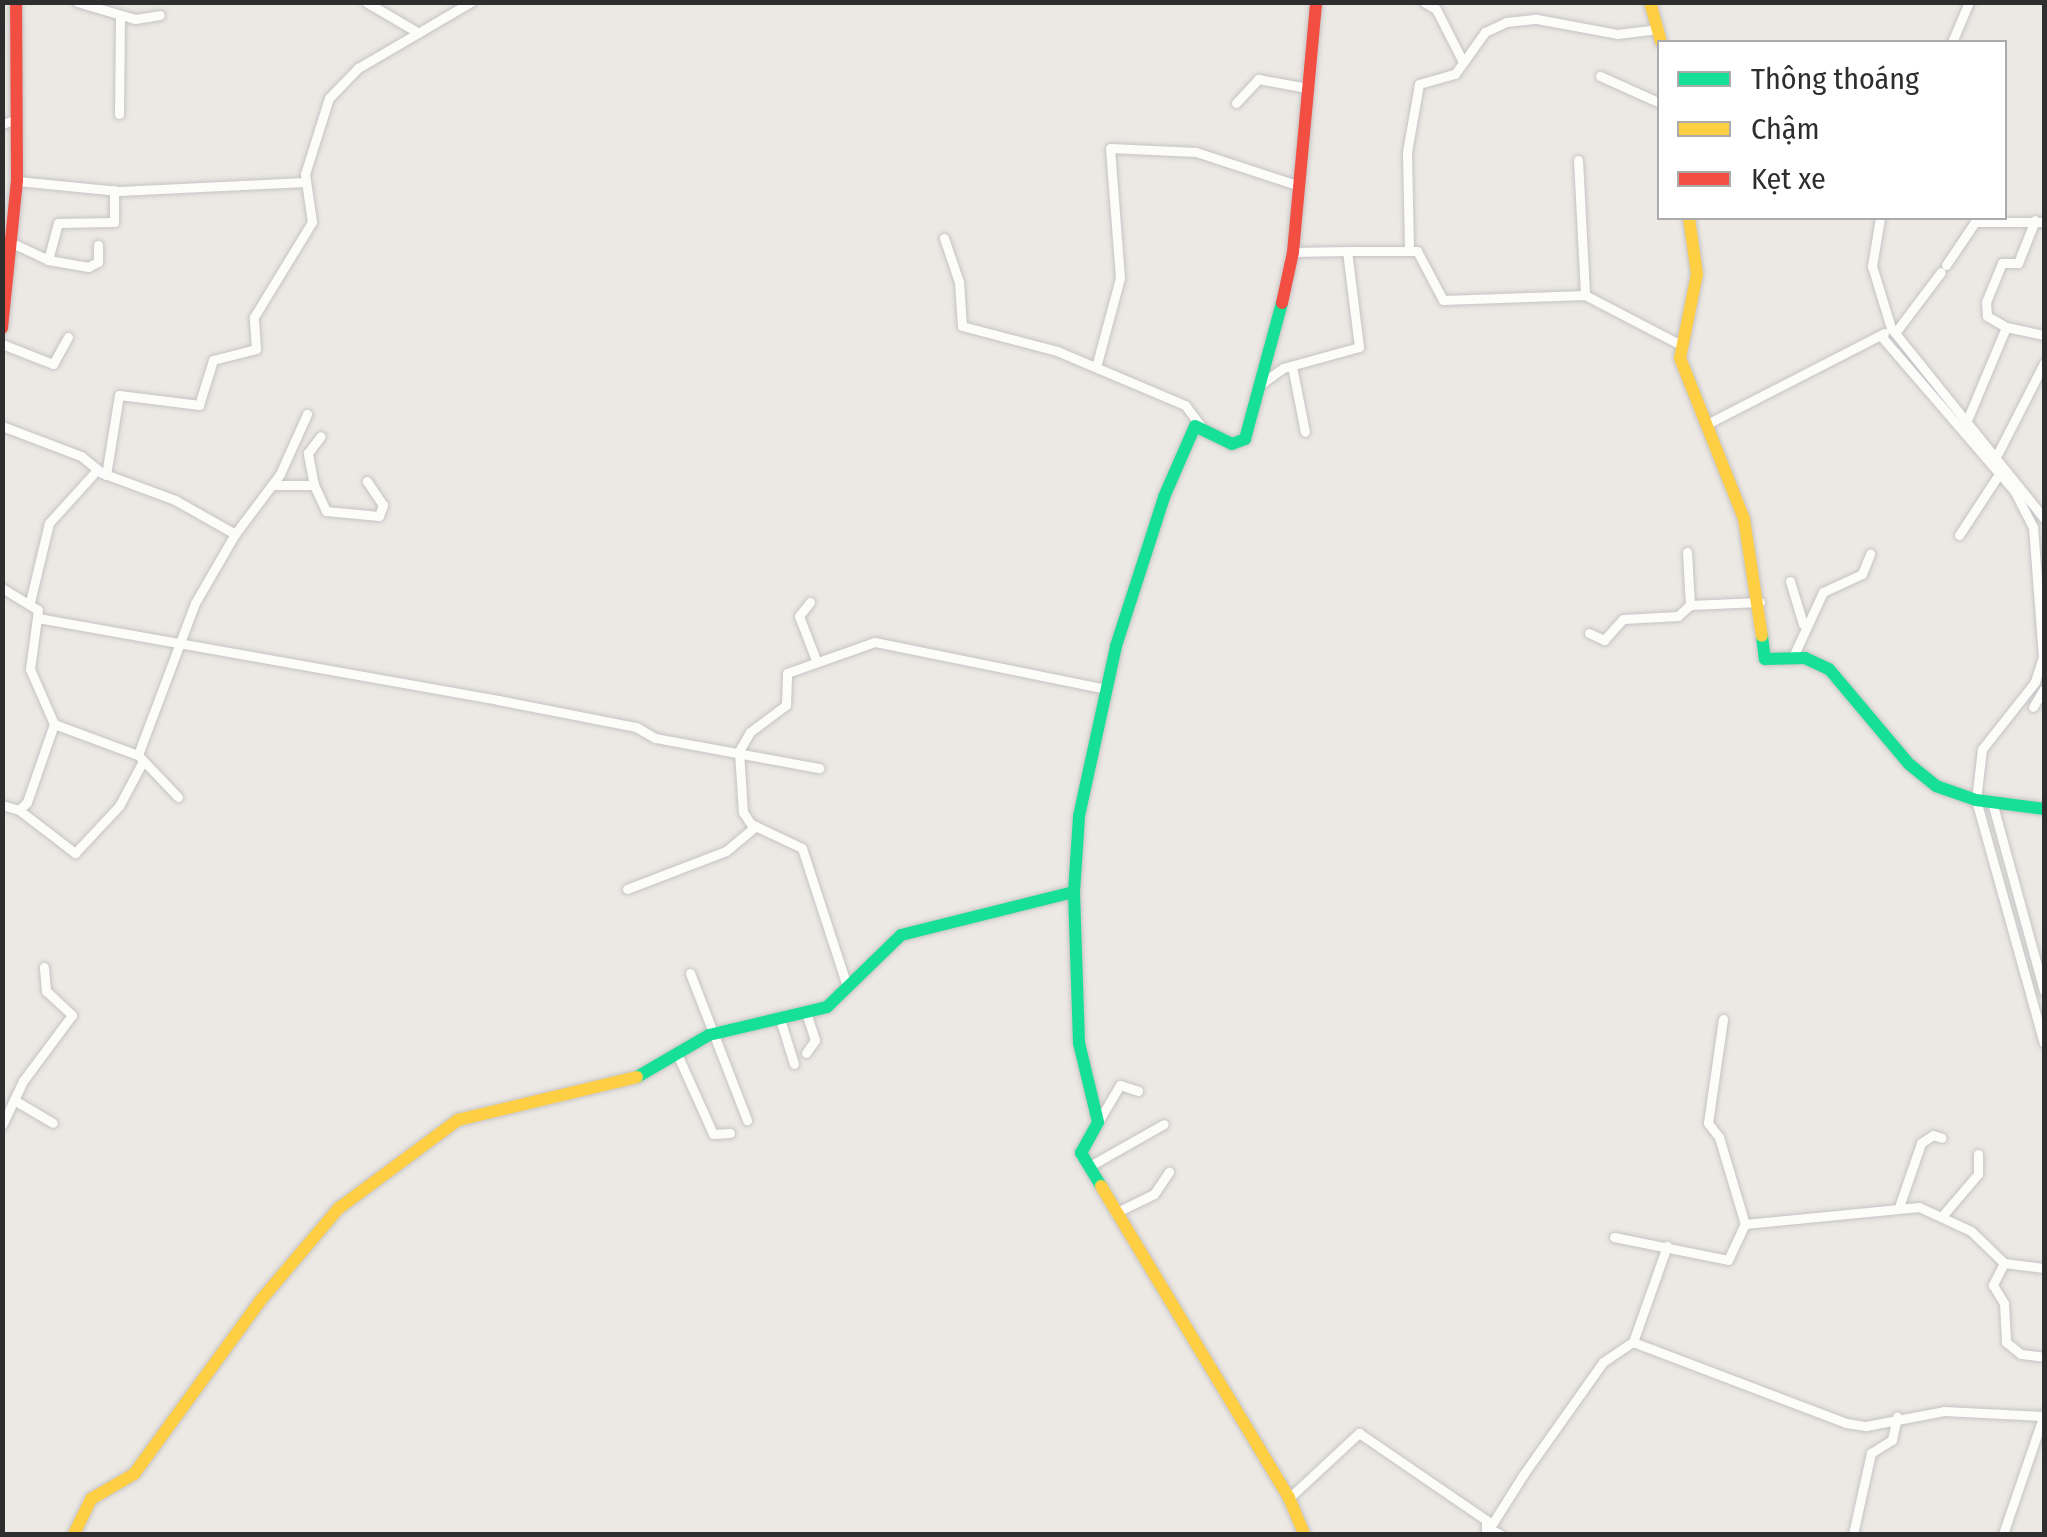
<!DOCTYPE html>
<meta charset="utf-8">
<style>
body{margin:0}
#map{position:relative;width:2047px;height:1537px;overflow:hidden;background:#ece8e4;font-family:"Fira Sans Condensed",sans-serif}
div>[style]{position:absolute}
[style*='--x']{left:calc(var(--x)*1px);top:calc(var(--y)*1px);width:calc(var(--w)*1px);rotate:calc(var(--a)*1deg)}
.roads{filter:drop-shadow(0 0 2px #c5c4c5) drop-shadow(0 0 2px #c5c4c5)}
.street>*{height:9px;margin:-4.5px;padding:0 4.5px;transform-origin:4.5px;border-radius:4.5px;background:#fcfcfb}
.fast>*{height:12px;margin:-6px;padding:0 6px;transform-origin:6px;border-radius:6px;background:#16e098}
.slow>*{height:12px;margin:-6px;padding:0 6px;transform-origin:6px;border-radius:6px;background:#ffcf43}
.jam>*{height:12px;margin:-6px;padding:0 6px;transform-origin:6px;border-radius:6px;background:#f24e42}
span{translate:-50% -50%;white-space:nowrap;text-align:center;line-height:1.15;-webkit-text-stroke:9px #fff;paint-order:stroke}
.frame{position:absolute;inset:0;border:5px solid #2e2e2e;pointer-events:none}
.legend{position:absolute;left:1657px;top:40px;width:350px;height:180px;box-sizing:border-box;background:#fff;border:2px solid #ababab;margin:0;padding:12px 18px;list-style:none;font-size:30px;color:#2e2e2e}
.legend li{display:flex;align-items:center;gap:20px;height:50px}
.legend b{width:50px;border:2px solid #ababab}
</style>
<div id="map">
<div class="roads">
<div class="street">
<i style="--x:77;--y:2;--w:60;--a:16.3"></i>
<i style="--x:135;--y:19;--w:25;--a:-9"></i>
<i style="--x:366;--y:2;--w:61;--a:30.3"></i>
<i style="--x:1424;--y:2;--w:14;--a:30"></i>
<i style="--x:1436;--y:9;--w:59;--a:63"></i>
<i style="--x:1952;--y:42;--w:43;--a:-67"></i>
<i style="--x:1600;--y:76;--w:66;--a:24.2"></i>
<i style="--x:1236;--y:103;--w:33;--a:-47"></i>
<i style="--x:1258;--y:79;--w:50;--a:10.4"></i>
<i style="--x:119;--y:114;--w:98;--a:-89.4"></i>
<i style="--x:2;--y:124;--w:16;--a:-18"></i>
<i style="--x:1578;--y:160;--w:135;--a:87"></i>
<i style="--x:17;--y:181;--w:102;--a:5.6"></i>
<i style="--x:119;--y:191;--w:186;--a:-2.8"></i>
<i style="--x:1880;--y:218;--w:49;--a:99.5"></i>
<i style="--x:1872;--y:266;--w:65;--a:73"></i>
<i style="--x:1891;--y:328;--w:244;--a:51.2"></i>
<i style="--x:944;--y:238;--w:46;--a:71.2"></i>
<i style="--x:959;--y:282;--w:44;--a:86.1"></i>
<i style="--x:962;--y:326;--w:98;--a:14.7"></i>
<i style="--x:1057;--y:351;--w:139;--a:22.9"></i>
<i style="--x:1185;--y:405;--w:25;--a:53"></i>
<i style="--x:12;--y:243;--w:40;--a:25"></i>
<i style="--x:48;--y:260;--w:41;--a:9.9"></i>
<i style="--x:88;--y:267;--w:11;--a:-27"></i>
<i style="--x:98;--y:262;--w:17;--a:-90"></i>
<i style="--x:1409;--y:249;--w:97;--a:-91.2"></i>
<i style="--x:1407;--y:152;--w:69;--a:-80"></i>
<i style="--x:1419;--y:84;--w:37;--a:-16"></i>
<i style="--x:1455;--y:74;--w:52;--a:-54.5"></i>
<i style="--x:1485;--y:32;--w:23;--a:-25"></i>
<i style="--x:1506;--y:22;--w:31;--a:-6"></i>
<i style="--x:1537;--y:19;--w:81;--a:10.6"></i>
<i style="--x:1617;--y:34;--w:42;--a:-6.8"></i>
<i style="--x:1293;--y:252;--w:54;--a:-1.1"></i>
<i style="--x:48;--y:260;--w:38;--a:-75"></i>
<i style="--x:58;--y:223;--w:56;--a:-1"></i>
<i style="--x:114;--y:222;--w:32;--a:-90"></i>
<i style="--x:1946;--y:265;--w:52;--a:-56"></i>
<i style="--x:1975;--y:222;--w:69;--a:0"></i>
<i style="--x:2006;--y:327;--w:39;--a:12"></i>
<i style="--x:1895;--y:333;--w:76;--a:-53"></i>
<i style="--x:1881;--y:336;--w:206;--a:49.3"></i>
<i style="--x:2015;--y:492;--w:39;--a:63"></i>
<i style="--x:2033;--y:527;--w:130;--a:85.6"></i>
<i style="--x:2043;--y:657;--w:26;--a:108"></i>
<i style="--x:2035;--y:682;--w:85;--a:128.3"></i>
<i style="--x:1982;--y:749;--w:51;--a:96.7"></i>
<i style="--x:1976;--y:800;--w:252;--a:74.4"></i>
<i style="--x:2;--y:344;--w:55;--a:21.4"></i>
<i style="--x:53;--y:364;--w:31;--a:-61"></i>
<i style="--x:1292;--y:366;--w:67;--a:78.9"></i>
<i style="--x:1096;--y:367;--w:92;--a:-74.9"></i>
<i style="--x:1120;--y:278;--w:130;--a:-94.4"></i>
<i style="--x:1110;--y:148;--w:86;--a:2.7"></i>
<i style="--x:1196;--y:152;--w:106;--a:18.1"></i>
<i style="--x:1261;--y:384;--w:27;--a:-36"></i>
<i style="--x:1283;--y:368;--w:79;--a:-15.4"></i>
<i style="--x:1359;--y:347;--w:97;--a:-97.1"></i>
<i style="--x:1347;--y:251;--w:70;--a:0"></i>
<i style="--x:1417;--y:251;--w:55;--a:62"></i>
<i style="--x:1443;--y:300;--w:142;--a:-2"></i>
<i style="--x:1585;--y:295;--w:106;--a:27.5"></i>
<i style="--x:1968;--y:418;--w:99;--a:-67.3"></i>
<i style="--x:2006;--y:327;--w:22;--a:-150"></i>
<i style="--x:1987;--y:316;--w:14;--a:-94"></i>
<i style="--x:1986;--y:302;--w:42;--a:-67.7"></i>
<i style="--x:2002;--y:263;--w:16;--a:0"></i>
<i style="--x:2018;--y:263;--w:46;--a:-68.4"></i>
<i style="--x:1709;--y:423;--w:197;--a:-27.2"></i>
<i style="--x:2;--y:426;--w:85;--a:20.8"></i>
<i style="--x:81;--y:456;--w:27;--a:39"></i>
<i style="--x:102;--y:473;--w:78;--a:20.3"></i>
<i style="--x:175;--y:500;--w:69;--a:29.5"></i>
<i style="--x:235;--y:534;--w:80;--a:120.1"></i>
<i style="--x:195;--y:603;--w:162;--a:110.6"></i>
<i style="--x:1998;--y:453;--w:101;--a:-62.9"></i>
<i style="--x:106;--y:475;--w:81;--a:-80.8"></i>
<i style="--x:119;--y:395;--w:81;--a:7.1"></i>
<i style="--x:199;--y:405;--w:47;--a:-72.7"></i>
<i style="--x:213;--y:360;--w:44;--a:-14.3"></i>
<i style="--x:256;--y:349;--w:32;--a:-94"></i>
<i style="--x:254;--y:317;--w:111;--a:-58.6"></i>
<i style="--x:312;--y:222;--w:49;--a:-98.3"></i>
<i style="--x:305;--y:174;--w:80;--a:-72.5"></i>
<i style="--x:329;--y:98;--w:42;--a:-46"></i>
<i style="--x:358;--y:68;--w:131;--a:-30.3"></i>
<i style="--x:272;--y:485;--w:42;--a:0"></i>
<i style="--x:314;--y:485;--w:33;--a:-101"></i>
<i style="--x:308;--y:453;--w:21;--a:-53"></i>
<i style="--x:314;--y:485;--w:29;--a:65"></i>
<i style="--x:326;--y:511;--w:53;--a:5.4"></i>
<i style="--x:379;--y:516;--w:12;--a:-70"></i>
<i style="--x:383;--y:505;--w:29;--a:-124"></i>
<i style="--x:235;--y:534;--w:75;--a:-53.1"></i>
<i style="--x:280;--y:474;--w:66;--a:-65.8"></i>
<i style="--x:1959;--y:535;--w:73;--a:-56.7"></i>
<i style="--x:1687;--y:552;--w:53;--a:86.8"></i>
<i style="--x:1790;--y:581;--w:45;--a:73.2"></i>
<i style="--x:2;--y:588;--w:42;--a:31.4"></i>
<i style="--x:38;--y:610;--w:60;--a:97.7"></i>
<i style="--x:30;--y:669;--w:60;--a:66.4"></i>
<i style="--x:54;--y:724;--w:83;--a:109.1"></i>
<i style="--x:27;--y:802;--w:11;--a:135"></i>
<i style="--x:19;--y:810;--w:18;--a:-164"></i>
<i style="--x:30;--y:602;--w:81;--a:-76.5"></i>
<i style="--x:49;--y:523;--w:72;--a:-47.8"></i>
<i style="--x:810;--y:602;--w:18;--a:128"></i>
<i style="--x:799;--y:616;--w:47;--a:68.9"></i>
<i style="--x:38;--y:618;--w:467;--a:10.1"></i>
<i style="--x:498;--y:700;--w:141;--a:11.1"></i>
<i style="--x:636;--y:727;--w:22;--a:30"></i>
<i style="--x:655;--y:738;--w:167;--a:10.4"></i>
<i style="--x:1589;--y:633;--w:17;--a:25"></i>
<i style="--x:1604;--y:640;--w:28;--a:-48"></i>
<i style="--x:1623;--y:619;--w:55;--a:-3.1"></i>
<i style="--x:1678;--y:616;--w:16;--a:-43"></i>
<i style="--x:1690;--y:605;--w:70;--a:-2.5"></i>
<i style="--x:1792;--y:659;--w:74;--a:-65.2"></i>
<i style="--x:1823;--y:592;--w:43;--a:-24.8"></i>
<i style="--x:1862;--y:574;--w:22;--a:-68"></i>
<i style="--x:2033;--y:707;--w:21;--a:-59"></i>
<i style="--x:54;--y:724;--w:90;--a:20.3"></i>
<i style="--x:138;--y:755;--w:58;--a:46.4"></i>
<i style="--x:1992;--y:802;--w:196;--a:74.6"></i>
<i style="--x:19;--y:810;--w:71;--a:37.5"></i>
<i style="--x:75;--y:853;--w:64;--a:-46.9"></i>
<i style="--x:119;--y:806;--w:51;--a:-61.9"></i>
<i style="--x:627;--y:889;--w:106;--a:-21"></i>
<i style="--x:726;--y:851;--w:39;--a:-40"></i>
<i style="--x:690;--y:973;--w:158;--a:68.8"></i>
<i style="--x:847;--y:986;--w:145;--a:-108.1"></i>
<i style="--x:802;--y:848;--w:56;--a:-154.8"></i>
<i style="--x:751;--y:824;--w:14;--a:-124"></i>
<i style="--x:743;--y:812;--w:61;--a:-93.8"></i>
<i style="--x:739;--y:751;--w:22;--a:-60"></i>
<i style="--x:750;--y:732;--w:45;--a:-36.9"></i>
<i style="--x:786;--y:705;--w:32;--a:-88"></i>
<i style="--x:787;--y:673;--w:93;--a:-19.4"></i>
<i style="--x:875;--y:642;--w:236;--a:11.5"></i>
<i style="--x:780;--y:1019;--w:47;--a:72.7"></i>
<i style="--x:1723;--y:1019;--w:105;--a:98.2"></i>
<i style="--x:1708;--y:1123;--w:18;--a:52"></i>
<i style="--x:1719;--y:1137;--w:91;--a:73.4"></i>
<i style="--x:806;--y:1053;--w:16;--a:-55"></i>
<i style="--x:815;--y:1040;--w:28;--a:-108"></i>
<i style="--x:678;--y:1056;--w:85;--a:65.8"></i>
<i style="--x:713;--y:1134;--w:17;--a:-3"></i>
<i style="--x:14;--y:1100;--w:45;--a:30.5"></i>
<i style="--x:1098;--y:1122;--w:43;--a:-59.3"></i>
<i style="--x:1120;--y:1085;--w:19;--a:18"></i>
<i style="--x:2;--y:1125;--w:49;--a:-64.5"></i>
<i style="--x:23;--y:1081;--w:82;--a:-53.4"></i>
<i style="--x:72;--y:1015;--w:35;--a:-137"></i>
<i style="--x:46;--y:991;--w:24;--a:-95"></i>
<i style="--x:1088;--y:1167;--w:87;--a:-29.5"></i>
<i style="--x:1899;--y:1207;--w:68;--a:-71"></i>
<i style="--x:1921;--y:1143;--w:14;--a:-34"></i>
<i style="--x:1933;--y:1135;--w:9;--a:18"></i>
<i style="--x:1115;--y:1213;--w:43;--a:-26"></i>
<i style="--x:1154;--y:1194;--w:27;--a:-56"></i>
<i style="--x:1943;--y:1215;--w:54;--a:-49.5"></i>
<i style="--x:1978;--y:1174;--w:20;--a:-90"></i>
<i style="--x:1614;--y:1237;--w:116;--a:11.4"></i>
<i style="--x:1728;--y:1260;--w:40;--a:-65"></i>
<i style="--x:1745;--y:1224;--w:175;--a:-5.6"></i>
<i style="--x:1919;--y:1207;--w:57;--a:24.8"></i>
<i style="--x:1971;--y:1231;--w:46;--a:44.1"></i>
<i style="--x:2004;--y:1263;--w:40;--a:7.1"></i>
<i style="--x:2004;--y:1263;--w:25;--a:117"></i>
<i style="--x:1993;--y:1285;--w:21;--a:59"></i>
<i style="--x:2004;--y:1303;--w:39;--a:87"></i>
<i style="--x:2006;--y:1342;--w:19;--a:39"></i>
<i style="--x:2021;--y:1354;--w:23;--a:7"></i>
<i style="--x:1633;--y:1342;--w:228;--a:20.8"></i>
<i style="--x:1846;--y:1423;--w:20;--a:9"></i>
<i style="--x:1866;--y:1426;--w:79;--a:-10.9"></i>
<i style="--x:1944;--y:1411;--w:99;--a:2.9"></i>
<i style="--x:1289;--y:1498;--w:96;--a:-42.9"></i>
<i style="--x:1359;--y:1433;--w:154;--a:34.4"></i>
<i style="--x:1486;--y:1520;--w:14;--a:90"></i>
<i style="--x:1500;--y:1534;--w:12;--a:-156"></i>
<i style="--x:1489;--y:1529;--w:64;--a:-57.8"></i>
<i style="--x:1523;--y:1475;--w:138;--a:-54.7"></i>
<i style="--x:1603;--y:1362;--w:36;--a:-34"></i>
<i style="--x:1633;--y:1342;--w:102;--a:-70.5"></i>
<i style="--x:1853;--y:1534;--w:83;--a:-77.5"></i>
<i style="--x:1871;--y:1453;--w:25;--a:-32"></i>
<i style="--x:1892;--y:1440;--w:24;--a:-78"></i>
<i style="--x:2003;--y:1534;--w:127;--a:-71.1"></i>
</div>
<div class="fast">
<i style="--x:1762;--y:636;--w:23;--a:83"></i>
<i style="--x:1765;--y:659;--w:40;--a:-1.4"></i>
<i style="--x:1805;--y:658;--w:26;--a:25"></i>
<i style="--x:1829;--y:669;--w:124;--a:49.9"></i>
<i style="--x:1909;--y:764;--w:35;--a:39"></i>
<i style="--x:1936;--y:786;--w:42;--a:19.3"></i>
<i style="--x:1976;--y:800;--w:69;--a:7.5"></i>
<i style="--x:637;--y:1077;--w:83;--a:-30.3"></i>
<i style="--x:709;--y:1035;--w:121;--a:-13.3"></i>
<i style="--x:827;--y:1007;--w:103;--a:-44.2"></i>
<i style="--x:901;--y:935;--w:178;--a:-14"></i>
<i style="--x:1101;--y:1186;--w:39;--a:-121"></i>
<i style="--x:1081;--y:1153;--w:35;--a:-61"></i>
<i style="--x:1098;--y:1122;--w:81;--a:-103.5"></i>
<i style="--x:1079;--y:1043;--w:151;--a:-91.9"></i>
<i style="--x:1074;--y:892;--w:76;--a:-86.2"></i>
<i style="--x:1079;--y:816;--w:174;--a:-77.7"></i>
<i style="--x:1116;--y:646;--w:157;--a:-72.1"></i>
<i style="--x:1164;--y:497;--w:77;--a:-66.4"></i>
<i style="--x:1195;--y:426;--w:41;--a:25.9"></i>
<i style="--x:1232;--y:444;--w:14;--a:-21"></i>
<i style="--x:1245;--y:439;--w:141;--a:-74.8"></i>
</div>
<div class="slow">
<i style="--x:1650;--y:2;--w:41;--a:74.6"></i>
<i style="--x:1689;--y:218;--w:57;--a:81.9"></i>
<i style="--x:1697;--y:274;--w:86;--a:101.4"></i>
<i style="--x:1680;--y:358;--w:173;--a:68.3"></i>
<i style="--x:1744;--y:519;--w:118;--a:81.3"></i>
<i style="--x:1101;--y:1186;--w:364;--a:58.9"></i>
<i style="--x:1289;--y:1498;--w:39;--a:67"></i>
<i style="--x:74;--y:1534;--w:39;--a:-64"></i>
<i style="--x:91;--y:1499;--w:50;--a:-30.2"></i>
<i style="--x:134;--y:1474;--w:214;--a:-53.9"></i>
<i style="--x:260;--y:1301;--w:122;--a:-49.7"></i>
<i style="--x:339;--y:1208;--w:148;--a:-36.5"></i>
<i style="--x:458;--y:1120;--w:184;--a:-13.5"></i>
</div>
<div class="jam">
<i style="--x:1282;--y:303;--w:52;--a:-77.8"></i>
<i style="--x:1293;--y:252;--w:251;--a:-84.7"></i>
<i style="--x:2;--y:328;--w:148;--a:-84.2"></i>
<i style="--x:17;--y:181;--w:179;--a:-90.3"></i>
</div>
</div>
<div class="frame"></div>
<ul class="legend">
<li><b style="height:12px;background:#16e098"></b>Thông thoáng</li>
<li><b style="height:12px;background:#ffcf43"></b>Chậm</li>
<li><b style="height:12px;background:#f24e42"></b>Kẹt xe</li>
</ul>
</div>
